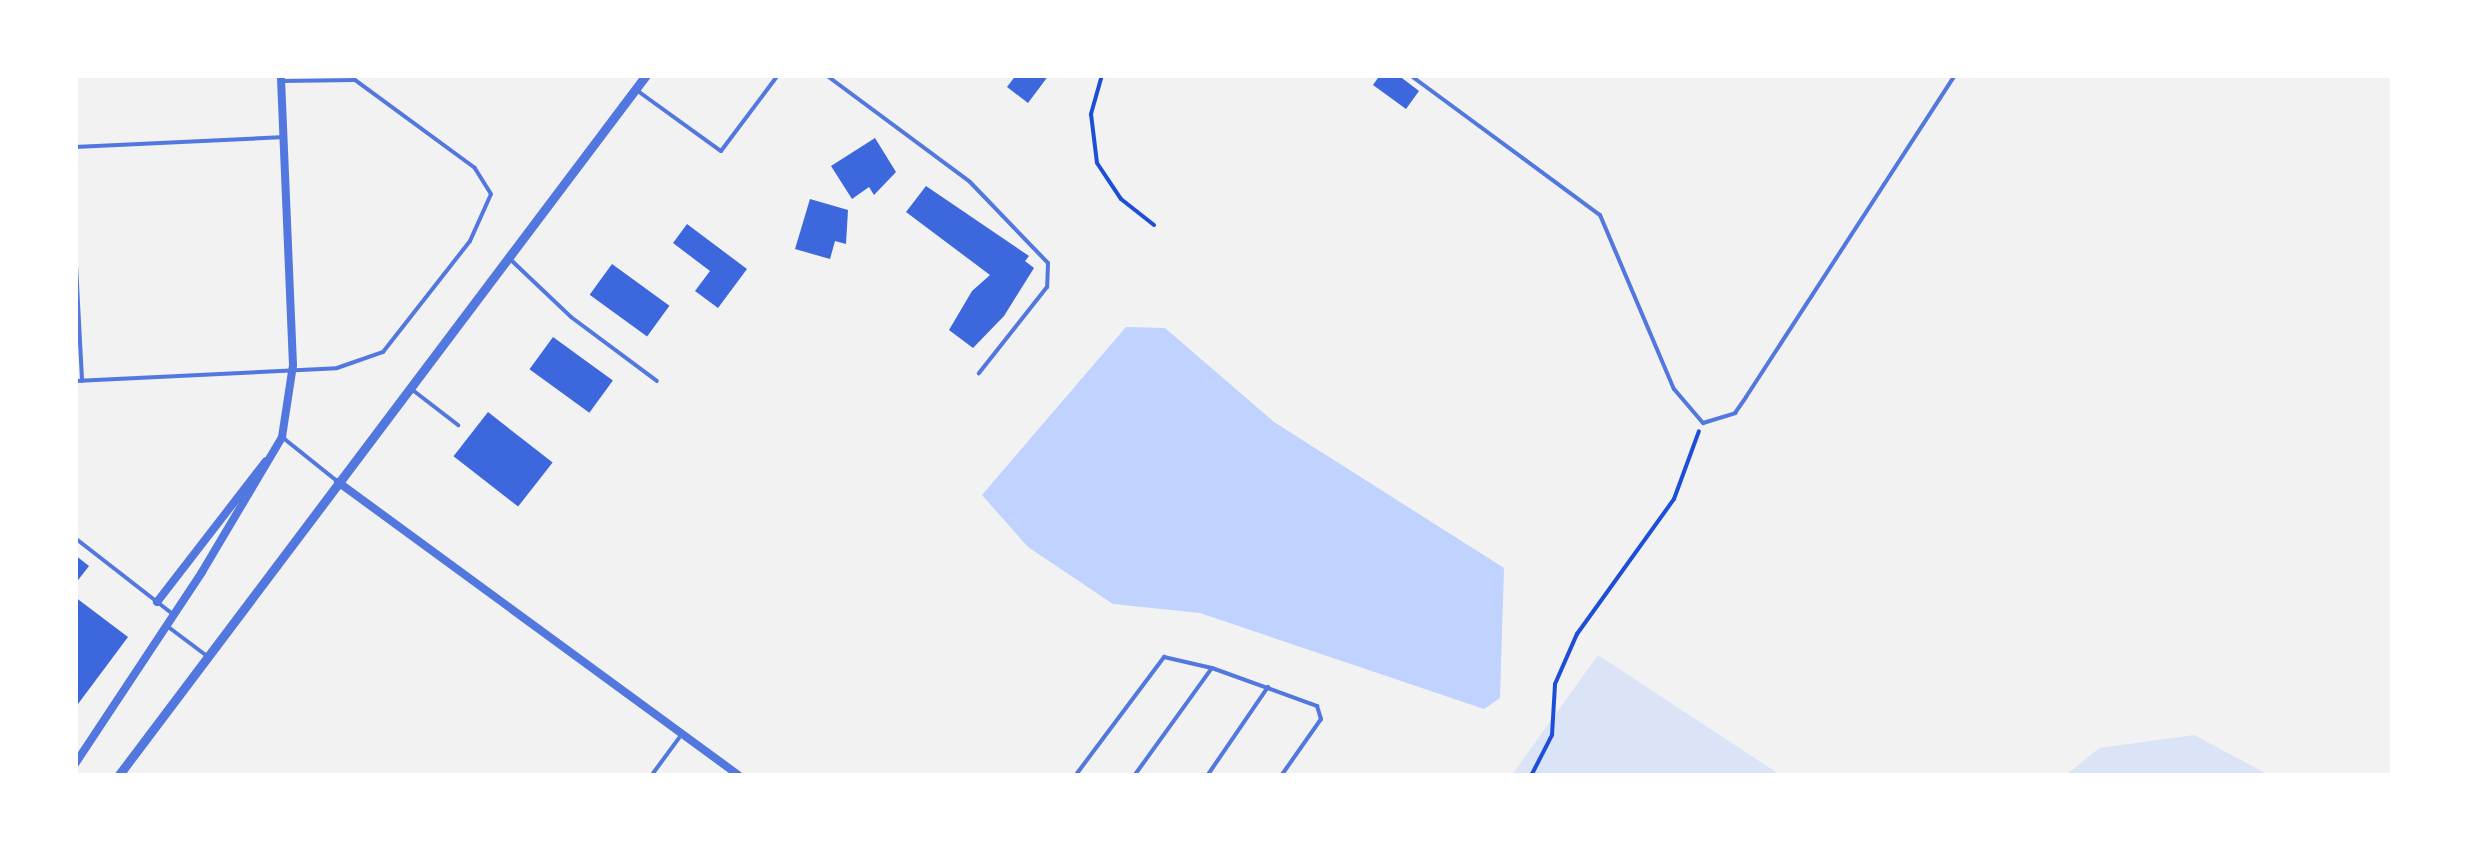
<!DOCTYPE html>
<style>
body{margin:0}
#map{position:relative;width:2468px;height:851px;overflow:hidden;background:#f2f2f2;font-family:"Times New Roman",serif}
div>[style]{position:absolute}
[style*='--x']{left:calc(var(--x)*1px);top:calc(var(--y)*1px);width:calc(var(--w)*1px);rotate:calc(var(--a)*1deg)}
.green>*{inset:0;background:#dbe4f7}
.water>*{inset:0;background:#bfd3fe}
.building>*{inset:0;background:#3d67dc;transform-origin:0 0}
.path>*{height:4px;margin:-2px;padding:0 2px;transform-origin:2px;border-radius:2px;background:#1d4ed8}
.service>*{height:4px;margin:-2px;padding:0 2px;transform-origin:2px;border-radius:2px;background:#5277de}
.minor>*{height:8px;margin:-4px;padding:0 4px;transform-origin:4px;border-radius:4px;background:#5277de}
.tertiary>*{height:9px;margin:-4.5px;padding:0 4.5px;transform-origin:4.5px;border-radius:4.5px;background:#5277de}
span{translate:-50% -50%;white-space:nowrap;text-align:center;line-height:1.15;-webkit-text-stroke:9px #fff;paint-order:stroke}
.frame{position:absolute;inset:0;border:78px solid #fff;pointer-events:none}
</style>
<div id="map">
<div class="green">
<i style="clip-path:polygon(1598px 655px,1782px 776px,1511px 776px)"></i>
<i style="clip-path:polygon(2194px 735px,2271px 776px,2065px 776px,2099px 748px)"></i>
</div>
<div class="water">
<i style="clip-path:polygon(1126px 327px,1165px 328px,1274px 422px,1504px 568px,1500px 698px,1484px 709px,1200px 613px,1113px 604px,1028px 547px,982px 495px)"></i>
</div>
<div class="building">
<i style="clip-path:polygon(1016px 75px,1049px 75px,1028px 103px,1007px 87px)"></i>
<i style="clip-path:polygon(1380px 75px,1398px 75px,1419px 91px,1406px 109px,1373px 85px)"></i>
<i style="clip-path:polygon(875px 138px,896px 172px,874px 195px,869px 187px,852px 199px,831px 166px)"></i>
<i style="clip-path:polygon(926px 186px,1029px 256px,1025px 261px,1034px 268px,1004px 316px,973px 348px,949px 330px,972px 291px,990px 275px,906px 212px)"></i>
<i style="clip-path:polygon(810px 199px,848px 210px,846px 244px,835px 241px,830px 259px,795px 249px)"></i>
<i style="clip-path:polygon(687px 224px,747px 269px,718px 308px,695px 291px,710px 271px,673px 243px)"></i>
<i style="left:612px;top:264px;width:71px;height:38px;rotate:36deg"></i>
<i style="left:553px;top:337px;width:74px;height:40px;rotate:36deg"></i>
<i style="left:488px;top:412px;width:82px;height:56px;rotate:38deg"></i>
<i style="clip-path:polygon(75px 555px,89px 566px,75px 584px)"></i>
<i style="clip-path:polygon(75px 597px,128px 637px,75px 708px)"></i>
</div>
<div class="path">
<i style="--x:1102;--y:75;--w:41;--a:105.8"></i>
<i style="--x:1091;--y:114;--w:49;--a:83"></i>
<i style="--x:1097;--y:163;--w:43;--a:56.3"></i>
<i style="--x:1121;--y:199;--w:42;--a:38.2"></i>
<i style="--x:1531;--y:776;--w:46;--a:-62.9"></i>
<i style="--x:1552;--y:735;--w:51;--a:-86.6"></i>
<i style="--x:1555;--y:684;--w:55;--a:-66.3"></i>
<i style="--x:1577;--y:634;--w:166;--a:-54.3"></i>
<i style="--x:1674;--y:499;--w:72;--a:-69.8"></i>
</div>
<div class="service">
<i style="--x:826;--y:75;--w:179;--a:36.6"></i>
<i style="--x:970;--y:182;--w:112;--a:46.1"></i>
<i style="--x:1048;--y:263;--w:24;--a:92"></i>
<i style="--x:1047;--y:287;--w:110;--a:128.3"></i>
<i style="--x:1410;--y:75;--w:236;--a:36.4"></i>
<i style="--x:1600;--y:215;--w:189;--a:67"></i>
<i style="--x:1674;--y:389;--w:45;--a:49.5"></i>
<i style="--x:1703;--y:423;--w:34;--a:-17"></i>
<i style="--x:1735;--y:413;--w:19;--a:-55"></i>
<i style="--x:1746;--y:397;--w:384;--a:-57"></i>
<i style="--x:635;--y:89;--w:106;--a:35.8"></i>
<i style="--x:721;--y:151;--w:95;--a:-53.1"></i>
<i style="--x:75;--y:147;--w:210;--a:-2.7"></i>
<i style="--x:75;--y:246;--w:135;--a:87"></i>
<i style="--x:511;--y:260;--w:83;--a:43.5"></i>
<i style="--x:571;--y:317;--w:107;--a:36.7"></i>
<i style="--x:75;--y:381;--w:262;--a:-2.8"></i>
<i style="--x:337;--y:368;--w:49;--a:-19.2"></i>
<i style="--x:383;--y:352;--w:141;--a:-51.9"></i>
<i style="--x:470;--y:241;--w:51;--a:-65.9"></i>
<i style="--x:491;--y:194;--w:31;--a:-122"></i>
<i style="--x:475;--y:168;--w:149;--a:-143.7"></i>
<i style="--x:355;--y:80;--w:74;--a:179.2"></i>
<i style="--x:410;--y:388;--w:61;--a:37.6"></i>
<i style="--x:282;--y:437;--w:70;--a:38.7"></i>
<i style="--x:75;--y:538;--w:125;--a:37.9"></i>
<i style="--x:167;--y:626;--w:50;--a:36.9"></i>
<i style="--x:651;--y:776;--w:47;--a:-53.6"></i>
<i style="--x:1075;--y:776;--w:149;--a:-53.2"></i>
<i style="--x:1164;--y:657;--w:49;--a:12.9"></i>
<i style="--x:1134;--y:776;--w:133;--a:-54.2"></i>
<i style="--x:1212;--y:668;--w:112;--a:19.9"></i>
<i style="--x:1317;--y:706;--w:14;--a:73"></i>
<i style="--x:1321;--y:719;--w:70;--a:125.1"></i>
<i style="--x:1207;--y:776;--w:108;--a:-55.6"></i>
</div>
<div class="minor">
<i style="--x:338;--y:482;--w:498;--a:36.2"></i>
<i style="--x:157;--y:602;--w:178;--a:-52.3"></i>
<i style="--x:75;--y:764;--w:230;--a:-56.5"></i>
<i style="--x:202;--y:572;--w:157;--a:-59.3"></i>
<i style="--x:282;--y:437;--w:73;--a:-81.3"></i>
<i style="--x:293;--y:365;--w:290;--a:-92.4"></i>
</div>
<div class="tertiary">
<i style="--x:118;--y:776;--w:878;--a:-53.01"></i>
</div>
<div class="frame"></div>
</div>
